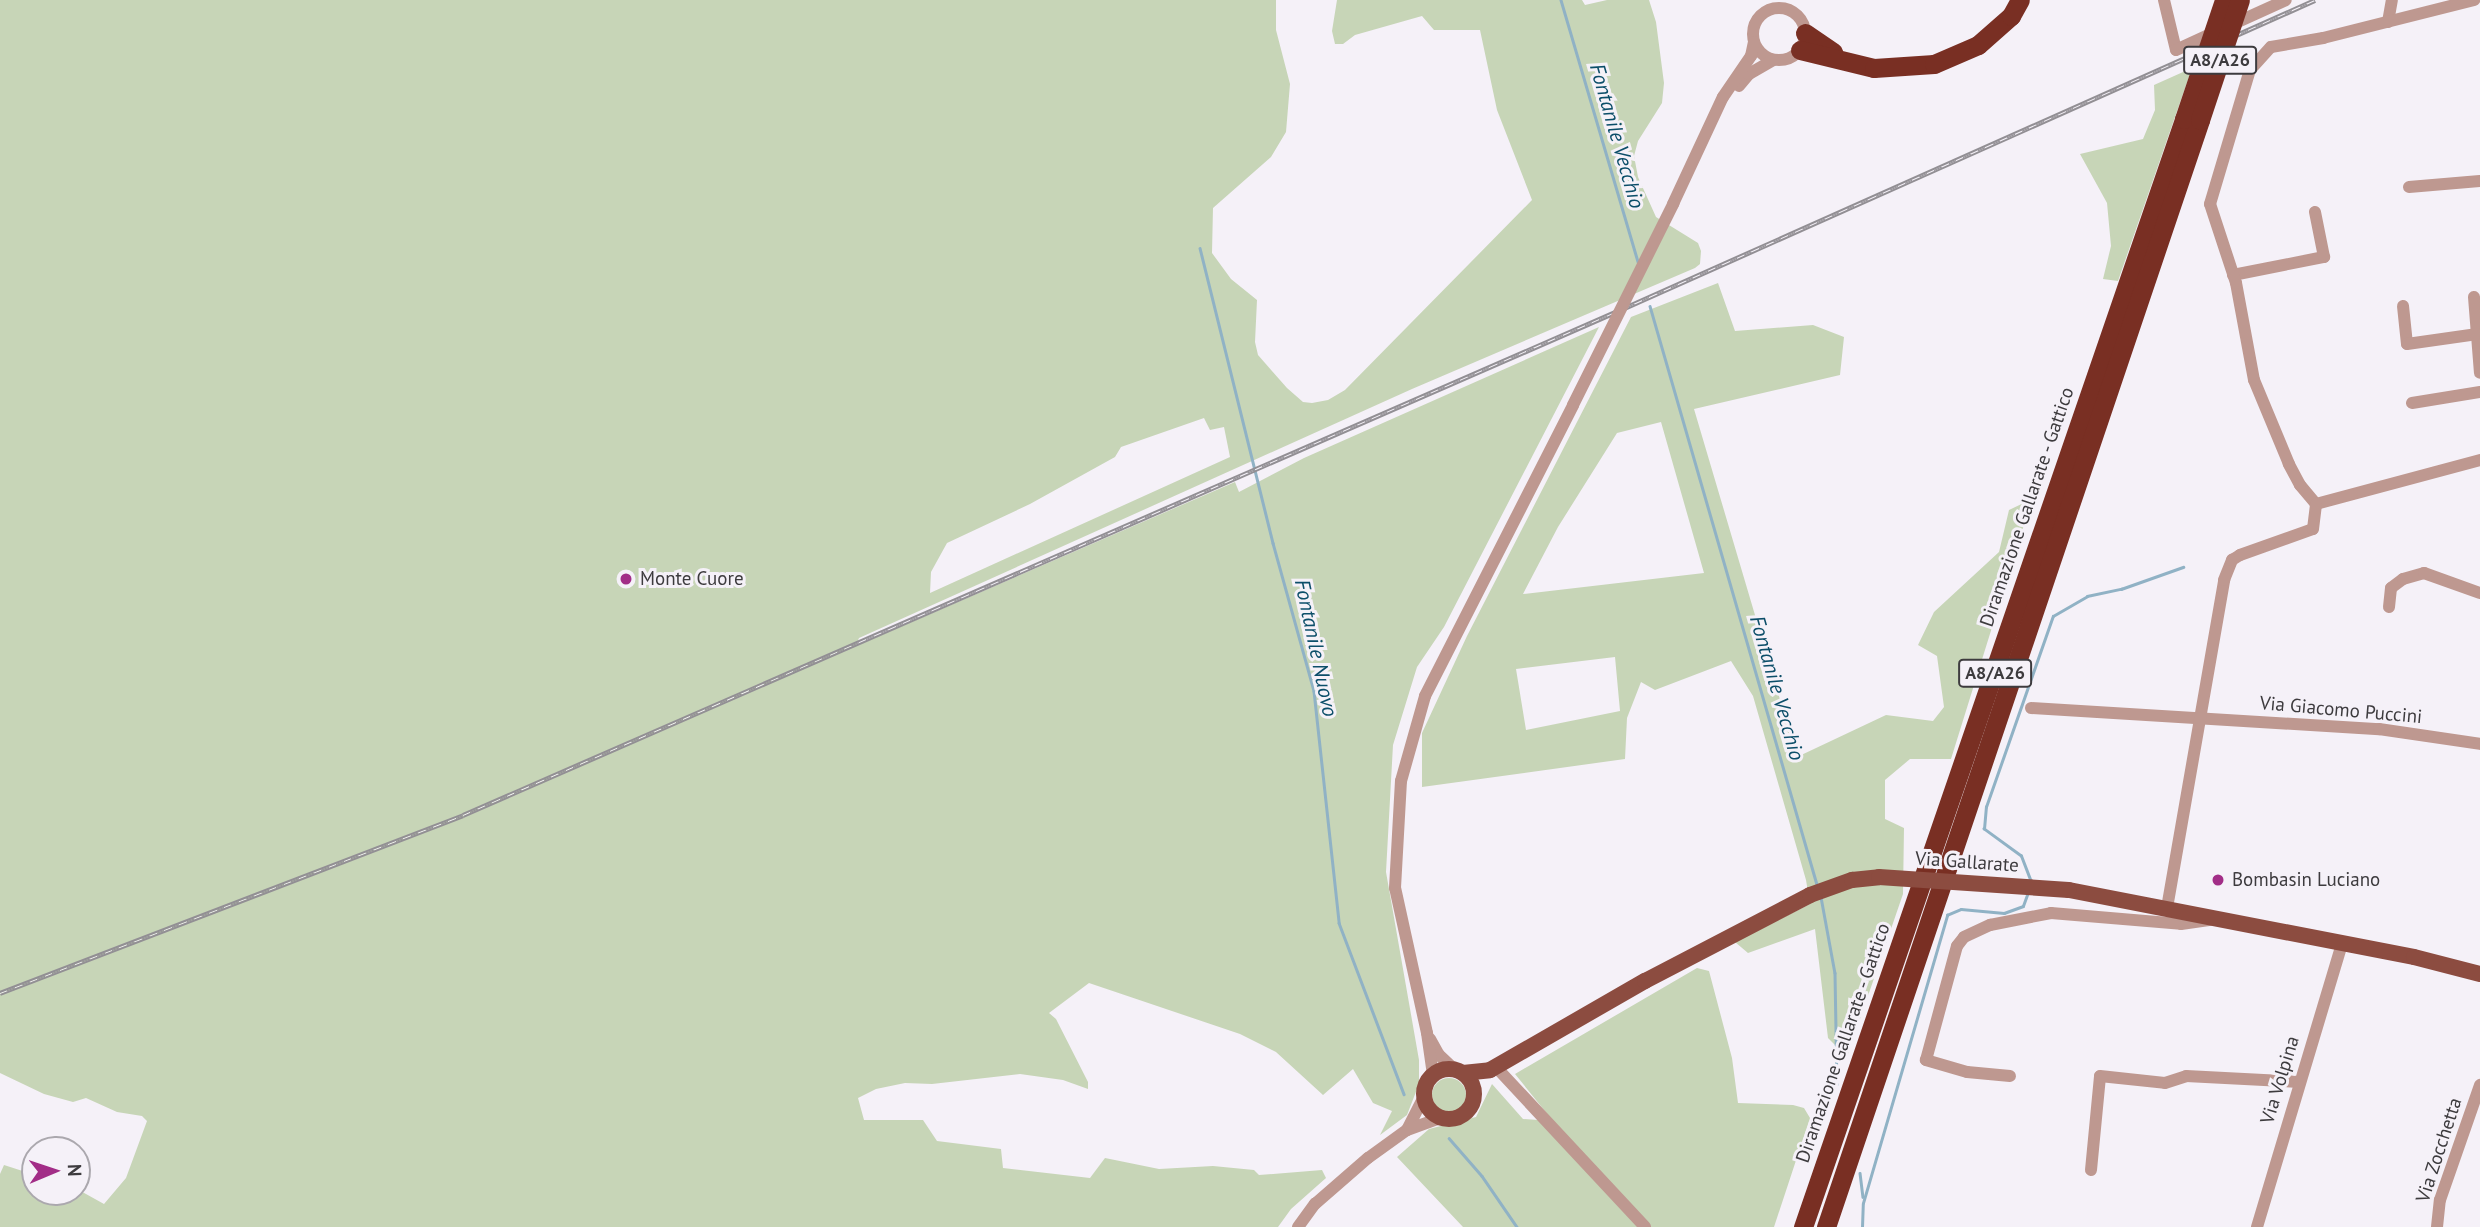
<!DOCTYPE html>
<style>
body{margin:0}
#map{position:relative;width:2480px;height:1227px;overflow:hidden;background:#f5f1f8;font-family:"PT Sans",sans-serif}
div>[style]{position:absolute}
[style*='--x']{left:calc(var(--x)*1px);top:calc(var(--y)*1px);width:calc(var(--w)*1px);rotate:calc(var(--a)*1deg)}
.green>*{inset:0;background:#c7d5b7}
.round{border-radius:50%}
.stream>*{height:2.5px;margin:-1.25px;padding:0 1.25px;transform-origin:1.25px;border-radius:1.25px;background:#90b2c5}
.minor>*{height:12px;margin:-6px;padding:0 6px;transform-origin:6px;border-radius:6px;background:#be9890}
.minor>.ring{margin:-6px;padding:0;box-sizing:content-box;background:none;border:12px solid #be9890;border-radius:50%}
.major>*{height:16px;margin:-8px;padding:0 8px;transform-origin:8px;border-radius:8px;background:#8c4c40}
.major>.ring{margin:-8px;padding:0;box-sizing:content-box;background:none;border:16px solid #8c4c40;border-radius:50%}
.highway>*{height:19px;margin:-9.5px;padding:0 9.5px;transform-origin:9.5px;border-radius:9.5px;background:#792f23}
.rail>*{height:5px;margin-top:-2.5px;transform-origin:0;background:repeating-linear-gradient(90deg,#f5f1f8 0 8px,#928f94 0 16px);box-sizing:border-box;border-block:2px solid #928f94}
.minor-bridge>*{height:12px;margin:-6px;padding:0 6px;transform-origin:6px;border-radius:6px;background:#be9890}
.major-bridge>*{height:16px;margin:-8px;padding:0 8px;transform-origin:8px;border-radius:8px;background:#8c4c40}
.highway-bridge>*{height:19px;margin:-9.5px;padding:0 9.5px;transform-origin:9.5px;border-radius:9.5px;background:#792f23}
.dots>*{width:19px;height:19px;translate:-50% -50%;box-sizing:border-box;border:4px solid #f5f1f8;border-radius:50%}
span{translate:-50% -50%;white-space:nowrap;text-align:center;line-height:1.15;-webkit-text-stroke:6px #f5f1f8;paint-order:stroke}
.shield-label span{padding:2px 5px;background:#f5f1f8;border:2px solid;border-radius:5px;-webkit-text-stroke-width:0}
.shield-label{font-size:18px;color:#3d3b3e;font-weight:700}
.street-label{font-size:19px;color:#3d3b3e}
.poi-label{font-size:19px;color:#3d3b3e}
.left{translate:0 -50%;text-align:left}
.water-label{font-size:21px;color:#0c4e69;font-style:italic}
.north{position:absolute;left:21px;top:1136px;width:70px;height:70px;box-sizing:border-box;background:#f5f1f8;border:2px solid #aba8ae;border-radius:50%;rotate:88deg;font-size:19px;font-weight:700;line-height:28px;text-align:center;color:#3d3b3e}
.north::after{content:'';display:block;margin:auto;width:24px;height:32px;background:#a22d87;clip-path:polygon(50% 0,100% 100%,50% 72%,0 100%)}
</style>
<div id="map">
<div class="green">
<i style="clip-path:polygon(evenodd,0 0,1276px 0,1276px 30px,1290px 84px,1286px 132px,1271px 157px,1213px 208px,1212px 253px,1231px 279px,1257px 300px,1255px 342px,1258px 355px,1287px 388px,1303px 402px,1312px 403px,1328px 400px,1345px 390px,1532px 200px,1497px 110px,1480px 30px,1434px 30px,1422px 16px,1355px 35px,1343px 44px,1335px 44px,1332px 31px,1337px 0,1582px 0,1585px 5px,1607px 0,1649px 0,1656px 22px,1664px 83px,1662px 103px,1638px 141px,1634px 156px,1638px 177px,1656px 217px,1698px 243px,1701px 251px,1700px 264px,1695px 268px,1412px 389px,859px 638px,856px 646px,1235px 482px,1239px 492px,1304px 458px,1599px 327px,1444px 627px,1417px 667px,1393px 745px,1386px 872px,1419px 1060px,1419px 1084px,1407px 1115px,1380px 1135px,1392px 1111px,1373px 1103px,1353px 1069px,1323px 1095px,1276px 1052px,1240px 1034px,1089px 983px,1049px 1013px,1056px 1019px,1088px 1082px,1088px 1089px,1063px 1080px,1020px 1074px,932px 1084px,905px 1083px,876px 1089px,858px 1098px,864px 1120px,923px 1120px,937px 1141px,1001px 1149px,1003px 1168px,1090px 1178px,1105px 1158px,1159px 1169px,1213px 1166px,1254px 1170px,1259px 1175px,1322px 1170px,1326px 1178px,1291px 1209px,1278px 1227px,0 1227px,0 1174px,4px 1165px,35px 1175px,35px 1192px,77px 1192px,77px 1189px,104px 1204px,126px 1178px,147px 1121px,142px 1116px,117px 1112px,86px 1098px,73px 1102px,44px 1094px,0 1073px,0 0,1204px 418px,1210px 430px,1224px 427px,1230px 457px,930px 593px,931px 572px,947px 543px,1030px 504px,1115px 457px,1121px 447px,1204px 418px)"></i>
<i style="clip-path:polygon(2192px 68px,2118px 281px,2103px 279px,2111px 246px,2107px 203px,2080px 154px,2143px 139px,2155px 110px,2154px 85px)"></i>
<i style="clip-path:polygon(evenodd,1718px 283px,1735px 331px,1813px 325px,1844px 337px,1840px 375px,1694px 409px,1797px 757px,1886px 715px,1933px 721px,1944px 707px,1937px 656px,1918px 645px,1934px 612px,1999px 552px,2009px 510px,2032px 499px,1951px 759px,1910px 759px,1885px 780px,1885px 819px,1904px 828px,1903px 894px,1847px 1057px,1828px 1038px,1815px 929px,1748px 953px,1735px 942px,1810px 904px,1806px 880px,1753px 696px,1731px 661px,1655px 690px,1641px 682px,1627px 718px,1625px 759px,1422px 787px,1422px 733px,1467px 636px,1631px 317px,1718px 283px,1661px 422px,1704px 573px,1523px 594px,1558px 527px,1617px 433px,1661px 422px,1718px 283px,1615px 657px,1620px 711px,1526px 730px,1516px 669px,1615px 657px)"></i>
<i style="clip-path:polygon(1697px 968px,1709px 971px,1732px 1058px,1738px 1103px,1793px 1105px,1804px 1108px,1810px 1118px,1774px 1227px,1463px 1227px,1397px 1157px,1429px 1129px,1476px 1117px,1492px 1084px,1523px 1119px,1553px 1121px,1515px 1074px)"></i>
<i class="round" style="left:1432px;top:1078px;width:34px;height:34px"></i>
</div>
<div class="stream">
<i style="--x:1561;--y:0;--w:273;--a:73.6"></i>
<i style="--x:1200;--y:248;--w:304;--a:76.1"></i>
<i style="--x:1273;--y:543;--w:154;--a:74.5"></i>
<i style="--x:1314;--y:691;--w:233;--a:83.8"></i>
<i style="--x:1339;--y:923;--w:183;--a:69.2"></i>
<i style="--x:1650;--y:306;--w:606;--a:73.9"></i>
<i style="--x:2031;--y:882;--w:28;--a:-111"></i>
<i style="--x:2021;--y:856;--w:46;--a:-143.9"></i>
<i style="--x:1984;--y:829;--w:22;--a:-85"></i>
<i style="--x:1986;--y:807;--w:202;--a:-70.7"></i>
<i style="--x:2053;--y:616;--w:39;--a:-30"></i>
<i style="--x:2087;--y:596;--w:35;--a:-12"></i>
<i style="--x:2121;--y:589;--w:66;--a:-19.5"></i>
<i style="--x:1821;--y:897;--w:77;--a:79.6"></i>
<i style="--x:1835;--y:973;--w:111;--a:89"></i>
<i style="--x:1449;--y:1138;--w:50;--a:49"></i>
<i style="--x:1482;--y:1176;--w:62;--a:55.5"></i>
<i style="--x:1860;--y:1173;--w:24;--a:83"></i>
<i style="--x:1863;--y:1203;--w:300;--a:-73.7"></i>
<i style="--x:1947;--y:915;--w:15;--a:-23"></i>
<i style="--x:1961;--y:909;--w:43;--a:5.3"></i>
<i style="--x:2004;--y:913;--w:20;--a:-20"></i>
<i style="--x:2023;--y:906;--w:15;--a:-70"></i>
<i style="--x:1862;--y:1227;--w:23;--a:-88"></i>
</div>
<div class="minor">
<i style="--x:2164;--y:0;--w:51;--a:76.5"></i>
<i style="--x:2176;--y:50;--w:43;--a:-24.8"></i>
<i class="ring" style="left:1753px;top:8px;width:40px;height:40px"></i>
<i style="--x:2388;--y:22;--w:22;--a:-80"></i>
<i style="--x:2231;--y:25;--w:60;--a:-24.4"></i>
<i style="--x:1739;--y:86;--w:16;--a:-50"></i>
<i style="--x:1749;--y:74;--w:28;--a:-30"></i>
<i style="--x:2409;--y:187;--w:71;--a:-4.8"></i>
<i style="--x:1673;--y:204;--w:118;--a:-65"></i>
<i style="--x:1723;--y:97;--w:50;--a:-55.7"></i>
<i style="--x:1751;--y:56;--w:14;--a:-78"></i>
<i style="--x:2233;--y:275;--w:93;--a:-11.2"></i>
<i style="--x:2324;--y:257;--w:46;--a:-101.3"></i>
<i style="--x:2474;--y:297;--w:76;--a:85.5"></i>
<i style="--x:2403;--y:306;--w:38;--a:84"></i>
<i style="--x:2407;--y:344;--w:71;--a:-8.1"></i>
<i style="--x:2412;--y:403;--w:69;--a:-9.2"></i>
<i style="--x:2316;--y:504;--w:25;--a:-130"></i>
<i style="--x:2300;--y:485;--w:24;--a:-118"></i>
<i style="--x:2289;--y:464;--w:91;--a:-112.6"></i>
<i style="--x:2254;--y:380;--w:99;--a:-100.5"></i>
<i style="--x:2236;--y:283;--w:83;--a:-108.2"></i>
<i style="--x:2210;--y:204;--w:140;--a:-73.4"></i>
<i style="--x:2250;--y:70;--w:31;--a:-48"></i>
<i style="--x:2271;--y:47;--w:53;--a:-9.8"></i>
<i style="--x:2323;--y:38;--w:156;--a:-14.1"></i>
<i style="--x:2316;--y:504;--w:170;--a:-15"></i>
<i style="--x:2389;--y:607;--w:19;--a:-84"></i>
<i style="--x:2391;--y:588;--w:15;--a:-37"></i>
<i style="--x:2403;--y:579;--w:22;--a:-16"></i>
<i style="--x:2424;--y:573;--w:59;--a:19.7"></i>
<i style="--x:2031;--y:708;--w:349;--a:3.5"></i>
<i style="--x:2379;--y:729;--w:102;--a:8.4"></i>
<i style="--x:2167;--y:908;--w:333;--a:-80.1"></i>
<i style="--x:2224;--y:580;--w:22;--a:-68"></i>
<i style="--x:2232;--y:560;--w:9;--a:-32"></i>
<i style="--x:2240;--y:555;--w:77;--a:-19.6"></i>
<i style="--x:2313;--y:529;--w:25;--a:-83"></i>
<i style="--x:1430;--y:1039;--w:18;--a:61"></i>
<i style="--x:1439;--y:1055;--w:21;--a:43"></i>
<i style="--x:1495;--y:1066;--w:220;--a:47"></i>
<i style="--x:1433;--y:1075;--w:42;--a:-98.1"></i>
<i style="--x:1427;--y:1033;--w:148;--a:-102.4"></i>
<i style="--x:1395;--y:888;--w:107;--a:-86.8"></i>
<i style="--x:1401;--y:781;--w:88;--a:-74.2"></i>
<i style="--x:1425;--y:696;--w:326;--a:-63"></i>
<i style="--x:2010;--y:1076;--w:43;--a:-174.7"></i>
<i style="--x:1967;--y:1072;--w:43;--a:-163.7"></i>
<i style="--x:1926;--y:1060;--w:118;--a:-74.8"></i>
<i style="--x:1957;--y:946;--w:11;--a:-52"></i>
<i style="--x:1964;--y:937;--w:29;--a:-25"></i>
<i style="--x:1990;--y:925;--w:62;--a:-11.1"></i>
<i style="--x:2051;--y:913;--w:130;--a:4.8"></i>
<i style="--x:2181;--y:924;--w:30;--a:-8"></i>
<i style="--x:1407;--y:1130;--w:39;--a:-63"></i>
<i style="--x:2091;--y:1170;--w:94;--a:-84.5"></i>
<i style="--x:2100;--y:1076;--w:65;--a:6.1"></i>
<i style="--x:2165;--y:1083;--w:22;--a:-18"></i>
<i style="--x:2186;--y:1076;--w:113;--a:3"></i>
<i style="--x:1298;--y:1227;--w:29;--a:-54"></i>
<i style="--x:1315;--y:1204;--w:70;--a:-41"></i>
<i style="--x:1368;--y:1158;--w:48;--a:-35.7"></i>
<i style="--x:1407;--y:1130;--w:37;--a:-20"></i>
<i style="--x:2257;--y:1227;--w:295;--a:-73.3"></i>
<i style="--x:2437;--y:1227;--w:27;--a:-84"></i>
<i style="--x:2440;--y:1200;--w:122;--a:-70.8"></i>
</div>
<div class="major">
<i style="--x:2069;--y:890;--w:351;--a:11"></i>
<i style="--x:2414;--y:957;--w:68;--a:14.4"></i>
<i class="ring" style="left:1424px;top:1069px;width:34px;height:34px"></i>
<i style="--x:1463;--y:1073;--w:27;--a:-6"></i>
<i style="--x:1490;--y:1070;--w:179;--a:-29.9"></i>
<i style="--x:1645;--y:981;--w:186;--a:-27.5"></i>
<i style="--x:1810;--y:895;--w:45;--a:-19.7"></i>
<i style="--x:1852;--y:880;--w:27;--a:-6"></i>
</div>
<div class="highway">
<i style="--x:1805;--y:33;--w:34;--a:34"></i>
<i style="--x:1800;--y:50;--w:76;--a:13.7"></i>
<i style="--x:1874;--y:68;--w:60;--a:-3.8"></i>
<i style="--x:1934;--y:64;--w:48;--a:-23.4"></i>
<i style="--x:1978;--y:45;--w:44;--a:-41.3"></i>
<i style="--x:2011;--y:16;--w:18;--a:-61"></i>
<i style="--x:1803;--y:1227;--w:1172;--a:-71.02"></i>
<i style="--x:1826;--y:1227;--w:1168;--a:-71.33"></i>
</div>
<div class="rail">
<i style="--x:0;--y:993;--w:496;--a:-21"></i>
<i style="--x:463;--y:815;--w:1262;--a:-23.58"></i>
<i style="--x:1620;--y:310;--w:761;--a:-24.04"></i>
</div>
<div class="minor-bridge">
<i style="--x:1573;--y:405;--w:225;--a:-63.5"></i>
</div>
<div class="major-bridge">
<i style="--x:1879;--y:877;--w:190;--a:3.9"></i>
</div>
<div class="highway-bridge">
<i style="--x:2184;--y:119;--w:126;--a:-71.4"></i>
<i style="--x:2200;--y:120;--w:126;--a:-71.6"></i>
</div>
<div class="dots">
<i style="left:626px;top:579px;background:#a22d87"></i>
<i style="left:2218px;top:880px;background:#a22d87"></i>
</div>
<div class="shield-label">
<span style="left:2220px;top:60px">A8/A26</span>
<span style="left:1995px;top:673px">A8/A26</span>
</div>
<div class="street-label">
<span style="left:2027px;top:507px;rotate:-71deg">Diramazione Gallarate - Gattico</span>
<span style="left:2341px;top:710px;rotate:5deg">Via Giacomo Puccini</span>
<span style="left:1967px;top:862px;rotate:4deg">Via Gallarate</span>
<span style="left:1843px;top:1043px;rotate:-71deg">Diramazione Gallarate - Gattico</span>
<span style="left:2280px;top:1080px;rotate:-73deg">Via Volpina</span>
<span style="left:2439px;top:1150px;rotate:-72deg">Via Zocchetta</span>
</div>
<div class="poi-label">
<span class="left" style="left:640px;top:579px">Monte Cuore</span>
<span class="left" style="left:2232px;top:880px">Bombasin Luciano</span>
</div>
<div class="water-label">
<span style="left:1617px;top:136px;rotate:74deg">Fontanile Vecchio</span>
<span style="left:1316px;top:648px;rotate:78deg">Fontanile Nuovo</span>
<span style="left:1777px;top:688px;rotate:74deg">Fontanile Vecchio</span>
</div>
<div class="north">N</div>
</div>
